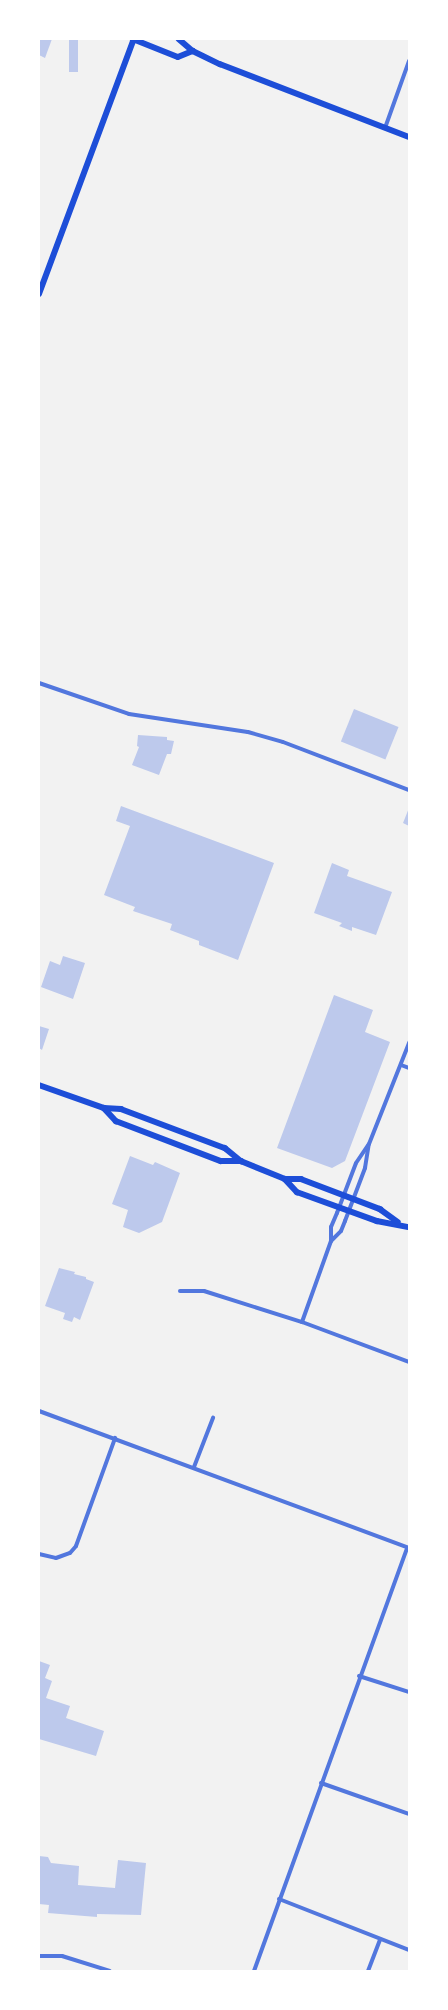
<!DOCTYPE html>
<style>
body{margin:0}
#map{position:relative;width:448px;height:2010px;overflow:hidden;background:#f2f2f2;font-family:"Noto Sans",sans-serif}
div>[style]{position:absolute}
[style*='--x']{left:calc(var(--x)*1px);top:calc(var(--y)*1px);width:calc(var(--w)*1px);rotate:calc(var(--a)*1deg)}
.building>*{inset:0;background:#bdc9ec;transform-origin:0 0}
.minor>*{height:4px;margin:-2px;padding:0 2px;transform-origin:2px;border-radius:2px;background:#5277de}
.secondary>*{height:5.5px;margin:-2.75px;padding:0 2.75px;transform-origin:2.75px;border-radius:2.75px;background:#1d4ed8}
span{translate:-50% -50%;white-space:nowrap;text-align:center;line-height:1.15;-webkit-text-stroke:4.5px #fff;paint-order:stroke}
.frame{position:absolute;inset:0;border:40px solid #fff;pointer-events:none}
</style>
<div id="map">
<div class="building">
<i style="clip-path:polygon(39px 39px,52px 39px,45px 58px,39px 55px)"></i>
<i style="left:69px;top:39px;width:9px;height:33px"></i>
<i style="left:354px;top:709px;width:48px;height:35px;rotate:22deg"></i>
<i style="clip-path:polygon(138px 735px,167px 737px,167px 740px,174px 741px,171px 754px,167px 754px,159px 775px,132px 765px,139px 747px,137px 746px)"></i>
<i style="clip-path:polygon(121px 806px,274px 863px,238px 960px,199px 945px,199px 941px,170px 930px,172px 924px,133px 911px,135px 907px,104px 895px,130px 826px,116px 821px)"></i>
<i style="clip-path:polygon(409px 808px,409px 826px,403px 823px)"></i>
<i style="clip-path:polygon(332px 863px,349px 870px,347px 876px,392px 892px,376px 935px,352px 927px,352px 931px,339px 926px,342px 923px,314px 913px)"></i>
<i style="clip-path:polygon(63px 956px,85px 963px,73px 999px,41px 987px,50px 961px,60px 965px)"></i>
<i style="clip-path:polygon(334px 995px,373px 1010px,365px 1032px,390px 1042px,345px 1161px,332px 1168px,277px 1148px)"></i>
<i style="clip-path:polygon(39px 1026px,49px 1029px,42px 1050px,39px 1048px)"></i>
<i style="clip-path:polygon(130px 1156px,153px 1165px,155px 1162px,180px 1173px,162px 1222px,139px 1233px,123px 1227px,128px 1210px,112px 1204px)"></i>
<i style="clip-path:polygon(59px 1268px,75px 1272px,74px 1274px,86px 1277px,86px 1279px,94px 1282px,80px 1320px,74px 1317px,72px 1322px,63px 1319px,65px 1313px,45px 1306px)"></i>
<i style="clip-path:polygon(39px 1661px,50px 1665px,45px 1678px,52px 1681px,46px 1698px,70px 1706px,66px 1718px,104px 1731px,96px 1756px,39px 1739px)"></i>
<i style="clip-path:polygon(39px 1856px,48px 1857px,51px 1863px,79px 1866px,78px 1885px,115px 1888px,118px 1860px,146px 1863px,141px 1915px,97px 1914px,97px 1917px,48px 1913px,49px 1905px,39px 1904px)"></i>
</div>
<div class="minor">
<i style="--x:385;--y:128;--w:71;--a:-70.3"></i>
<i style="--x:39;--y:683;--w:95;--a:19"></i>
<i style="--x:129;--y:714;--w:120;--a:8.6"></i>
<i style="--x:248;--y:732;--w:36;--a:16"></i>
<i style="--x:283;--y:742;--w:135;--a:20.9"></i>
<i style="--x:401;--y:1065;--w:9;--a:21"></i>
<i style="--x:331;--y:1241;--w:14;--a:-45"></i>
<i style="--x:341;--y:1231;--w:11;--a:-68"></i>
<i style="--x:345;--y:1221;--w:57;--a:-69.3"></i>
<i style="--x:365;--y:1168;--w:24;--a:-81"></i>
<i style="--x:369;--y:1144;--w:109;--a:-68.4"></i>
<i style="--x:180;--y:1291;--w:24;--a:0"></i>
<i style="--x:204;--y:1291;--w:103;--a:17.6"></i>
<i style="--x:302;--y:1322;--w:114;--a:20.5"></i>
<i style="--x:302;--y:1322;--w:86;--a:-70.3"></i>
<i style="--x:331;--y:1241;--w:14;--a:-90"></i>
<i style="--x:331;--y:1227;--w:15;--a:-67"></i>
<i style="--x:337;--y:1213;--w:53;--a:-69.2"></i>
<i style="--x:356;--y:1163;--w:22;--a:-56"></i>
<i style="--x:39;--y:1411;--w:395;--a:20.3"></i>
<i style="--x:194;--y:1467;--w:53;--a:-68.8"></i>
<i style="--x:39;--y:1554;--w:17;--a:13"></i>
<i style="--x:56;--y:1558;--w:15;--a:-20"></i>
<i style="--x:70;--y:1553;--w:9;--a:-49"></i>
<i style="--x:76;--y:1546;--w:115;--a:-70.1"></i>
<i style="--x:359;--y:1676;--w:52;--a:17.7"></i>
<i style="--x:321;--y:1783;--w:93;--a:19.4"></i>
<i style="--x:279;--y:1899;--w:140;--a:21.4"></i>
<i style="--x:39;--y:1956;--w:23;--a:0"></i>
<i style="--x:62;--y:1956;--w:50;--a:17.4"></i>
<i style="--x:254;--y:1971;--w:450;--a:-70.1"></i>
<i style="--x:368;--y:1971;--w:34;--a:-69"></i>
</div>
<div class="secondary">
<i style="--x:133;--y:39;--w:48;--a:21.8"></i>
<i style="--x:178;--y:57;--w:16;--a:-22"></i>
<i style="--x:179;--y:39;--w:18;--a:41"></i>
<i style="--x:193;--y:51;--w:30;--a:26"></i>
<i style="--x:220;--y:64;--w:203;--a:21.1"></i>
<i style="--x:39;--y:294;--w:272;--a:-69.6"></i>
<i style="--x:39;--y:1085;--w:69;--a:19.5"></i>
<i style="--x:104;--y:1108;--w:17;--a:3"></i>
<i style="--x:121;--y:1109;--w:111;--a:20.6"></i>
<i style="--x:225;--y:1148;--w:21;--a:39"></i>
<i style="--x:241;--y:1161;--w:48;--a:22.2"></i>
<i style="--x:285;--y:1179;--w:18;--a:47"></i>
<i style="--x:297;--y:1192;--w:85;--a:19.9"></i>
<i style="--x:377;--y:1221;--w:33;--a:11"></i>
<i style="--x:104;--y:1108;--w:18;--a:47"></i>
<i style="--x:116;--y:1121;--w:112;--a:20.9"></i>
<i style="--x:221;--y:1161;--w:20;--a:0"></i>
<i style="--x:285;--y:1179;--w:16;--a:0"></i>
<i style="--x:301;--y:1179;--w:85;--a:20.8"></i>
<i style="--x:380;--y:1209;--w:22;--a:36"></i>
</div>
<div class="frame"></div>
</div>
